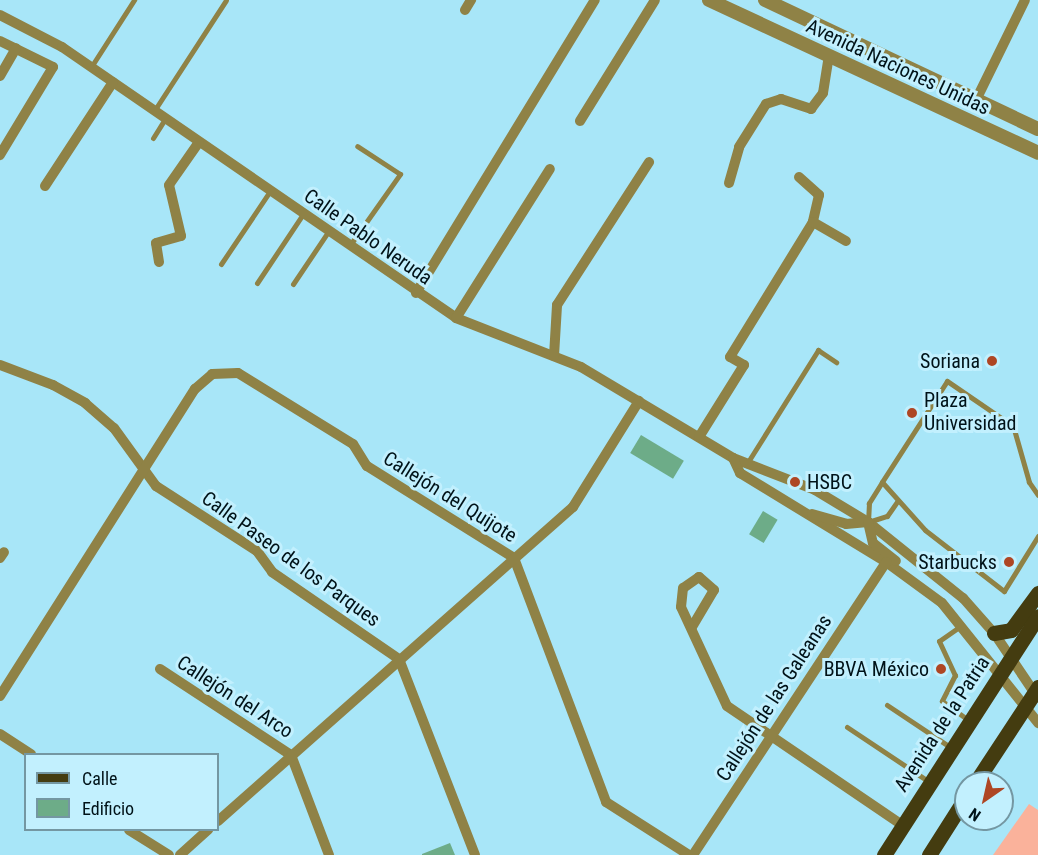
<!DOCTYPE html>
<meta charset="utf-8">
<style>
body{margin:0}
#map{position:relative;width:1038px;height:855px;overflow:hidden;background:#a8e6f8;font-family:"Roboto Condensed",sans-serif}
div>[style]{position:absolute}
[style*='--x']{left:calc(var(--x)*1px);top:calc(var(--y)*1px);width:calc(var(--w)*1px);rotate:calc(var(--a)*1deg)}
.green>*{inset:0;background:#fab29b}
.building>*{inset:0;background:#6dac88;transform-origin:0 0}
.service>*{height:5px;margin:-2.5px;padding:0 2.5px;transform-origin:2.5px;border-radius:2.5px;background:#8f8246}
.minor>*{height:10px;margin:-5px;padding:0 5px;transform-origin:5px;border-radius:5px;background:#8f8246}
.tertiary>*{height:14px;margin:-7px;padding:0 7px;transform-origin:7px;border-radius:7px;background:#8f8246}
.primary>*{height:15px;margin:-7.5px;padding:0 7.5px;transform-origin:7.5px;border-radius:7.5px;background:#443c10}
.dots>*{width:16px;height:16px;translate:-50% -50%;box-sizing:border-box;border:3px solid #c2f0fe;border-radius:50%}
span{translate:-50% -50%;white-space:nowrap;text-align:center;line-height:1.15;-webkit-text-stroke:6px #c2f0fe;paint-order:stroke}
.street-label{font-size:20px;color:#001218}
.poi-label{font-size:20px;color:#001218}
.right{translate:-100% -50%;text-align:right}
.left{translate:0 -50%;text-align:left}
.legend{position:absolute;left:24px;top:753px;width:195px;height:78px;box-sizing:border-box;background:#c2f0fe;border:2px solid #7497a2;margin:0;padding:8px 10px;list-style:none;font-size:18px;color:#001218}
.legend li{display:flex;align-items:center;gap:12px;height:30px}
.legend b{width:30px;border:2px solid #7497a2}
.north{position:absolute;left:954px;top:771px;width:60px;height:60px;box-sizing:border-box;background:#c2f0fe;border:2px solid #7497a2;border-radius:50%;rotate:214deg;font-size:16px;font-weight:700;line-height:24px;text-align:center;color:#001218}
.north::after{content:'';display:block;margin:auto;width:21px;height:27px;background:#ae4624;clip-path:polygon(50% 0,100% 100%,50% 72%,0 100%)}
</style>
<div id="map">
<div class="green">
<i style="clip-path:polygon(1029px 804px,1038px 810px,1038px 855px,993px 855px)"></i>
</div>
<div class="building">
<i style="left:641px;top:435px;width:50px;height:21px;rotate:31deg"></i>
<i style="left:763px;top:511px;width:17px;height:27px;rotate:31deg"></i>
<i style="clip-path:polygon(450px 843px,455px 855px,422px 855px,422px 854px)"></i>
</div>
<div class="service">
<i style="--x:91;--y:67;--w:80;--a:-57.3"></i>
<i style="--x:154;--y:111;--w:132;--a:-57"></i>
<i style="--x:153;--y:138;--w:22;--a:-58"></i>
<i style="--x:350;--y:245;--w:87;--a:-54.8"></i>
<i style="--x:400;--y:174;--w:51;--a:-146.9"></i>
<i style="--x:221;--y:264;--w:88;--a:-56.1"></i>
<i style="--x:257;--y:283;--w:83;--a:-56.3"></i>
<i style="--x:293;--y:284;--w:63;--a:-56.1"></i>
<i style="--x:746;--y:465;--w:136;--a:-57.9"></i>
<i style="--x:818;--y:350;--w:22;--a:34"></i>
<i style="--x:882;--y:482;--w:25;--a:122"></i>
<i style="--x:869;--y:503;--w:19;--a:93"></i>
<i style="--x:868;--y:522;--w:20;--a:-18"></i>
<i style="--x:887;--y:516;--w:19;--a:-55"></i>
<i style="--x:1038;--y:495;--w:16;--a:-125"></i>
<i style="--x:1029;--y:482;--w:58;--a:-105.9"></i>
<i style="--x:1013;--y:426;--w:80;--a:-145.7"></i>
<i style="--x:947;--y:381;--w:120;--a:122.8"></i>
<i style="--x:882;--y:482;--w:64;--a:48.1"></i>
<i style="--x:925;--y:530;--w:100;--a:37.7"></i>
<i style="--x:1004;--y:591;--w:65;--a:-58.3"></i>
<i style="--x:962;--y:625;--w:28;--a:145"></i>
<i style="--x:939;--y:641;--w:38;--a:65"></i>
<i style="--x:955;--y:675;--w:29;--a:117"></i>
<i style="--x:942;--y:701;--w:32;--a:36"></i>
<i style="--x:887;--y:705;--w:76;--a:33.7"></i>
<i style="--x:847;--y:727;--w:97;--a:33.7"></i>
</div>
<div class="minor">
<i style="--x:465;--y:10;--w:12;--a:-59"></i>
<i style="--x:0;--y:15;--w:70;--a:27.3"></i>
<i style="--x:62;--y:47;--w:478;--a:34.5"></i>
<i style="--x:456;--y:318;--w:134;--a:21.4"></i>
<i style="--x:581;--y:367;--w:177;--a:30.9"></i>
<i style="--x:733;--y:458;--w:88;--a:21.3"></i>
<i style="--x:815;--y:490;--w:62;--a:31.1"></i>
<i style="--x:868;--y:522;--w:122;--a:38.7"></i>
<i style="--x:963;--y:598;--w:47;--a:48.5"></i>
<i style="--x:994;--y:633;--w:78;--a:55.9"></i>
<i style="--x:0;--y:41;--w:59;--a:26.1"></i>
<i style="--x:53;--y:67;--w:103;--a:121.1"></i>
<i style="--x:0;--y:76;--w:32;--a:-60"></i>
<i style="--x:976;--y:100;--w:111;--a:-63.9"></i>
<i style="--x:580;--y:121;--w:142;--a:-58.2"></i>
<i style="--x:799;--y:177;--w:27;--a:42"></i>
<i style="--x:819;--y:195;--w:28;--a:103"></i>
<i style="--x:729;--y:183;--w:37;--a:-74"></i>
<i style="--x:739;--y:147;--w:51;--a:-57.9"></i>
<i style="--x:766;--y:104;--w:16;--a:-18"></i>
<i style="--x:781;--y:99;--w:32;--a:18"></i>
<i style="--x:811;--y:109;--w:20;--a:-53"></i>
<i style="--x:823;--y:93;--w:37;--a:-81"></i>
<i style="--x:45;--y:186;--w:124;--a:-56.8"></i>
<i style="--x:159;--y:262;--w:19;--a:-99"></i>
<i style="--x:156;--y:243;--w:26;--a:-16"></i>
<i style="--x:181;--y:236;--w:52;--a:-103.2"></i>
<i style="--x:169;--y:185;--w:52;--a:-55.1"></i>
<i style="--x:416;--y:293;--w:343;--a:-58.6"></i>
<i style="--x:456;--y:318;--w:176;--a:-57.8"></i>
<i style="--x:554;--y:356;--w:51;--a:-86.6"></i>
<i style="--x:557;--y:305;--w:170;--a:-57.2"></i>
<i style="--x:0;--y:365;--w:57;--a:20.7"></i>
<i style="--x:53;--y:385;--w:37;--a:29"></i>
<i style="--x:85;--y:403;--w:38;--a:41"></i>
<i style="--x:114;--y:428;--w:72;--a:54.1"></i>
<i style="--x:156;--y:486;--w:120;--a:32.8"></i>
<i style="--x:257;--y:551;--w:26;--a:54"></i>
<i style="--x:272;--y:572;--w:154;--a:34.4"></i>
<i style="--x:399;--y:659;--w:210;--a:68.8"></i>
<i style="--x:699;--y:437;--w:85;--a:-58"></i>
<i style="--x:744;--y:365;--w:16;--a:-150"></i>
<i style="--x:730;--y:357;--w:158;--a:-58.4"></i>
<i style="--x:813;--y:222;--w:38;--a:30"></i>
<i style="--x:733;--y:458;--w:17;--a:65"></i>
<i style="--x:740;--y:473;--w:171;--a:31.4"></i>
<i style="--x:886;--y:562;--w:69;--a:36.2"></i>
<i style="--x:942;--y:603;--w:154;--a:51.3"></i>
<i style="--x:812;--y:514;--w:35;--a:16"></i>
<i style="--x:846;--y:524;--w:22;--a:-5"></i>
<i style="--x:868;--y:522;--w:22;--a:77"></i>
<i style="--x:873;--y:543;--w:29;--a:38"></i>
<i style="--x:0;--y:558;--w:7;--a:-56"></i>
<i style="--x:692;--y:627;--w:43;--a:-59.3"></i>
<i style="--x:714;--y:590;--w:20;--a:-139"></i>
<i style="--x:699;--y:577;--w:19;--a:145"></i>
<i style="--x:683;--y:588;--w:19;--a:96"></i>
<i style="--x:681;--y:607;--w:109;--a:65.1"></i>
<i style="--x:727;--y:706;--w:212;--a:34.2"></i>
<i style="--x:160;--y:669;--w:157;--a:33.3"></i>
<i style="--x:291;--y:755;--w:107;--a:69.2"></i>
<i style="--x:0;--y:696;--w:364;--a:-57.6"></i>
<i style="--x:195;--y:389;--w:23;--a:-41"></i>
<i style="--x:212;--y:374;--w:26;--a:-2"></i>
<i style="--x:238;--y:373;--w:135;--a:31.7"></i>
<i style="--x:353;--y:444;--w:26;--a:58"></i>
<i style="--x:367;--y:466;--w:173;--a:32"></i>
<i style="--x:514;--y:558;--w:261;--a:69.3"></i>
<i style="--x:606;--y:802;--w:98;--a:32.6"></i>
<i style="--x:0;--y:734;--w:37;--a:33"></i>
<i style="--x:218;--y:821;--w:474;--a:-41.5"></i>
<i style="--x:573;--y:507;--w:125;--a:-58.1"></i>
<i style="--x:129;--y:830;--w:47;--a:32"></i>
<i style="--x:180;--y:855;--w:38;--a:-42"></i>
<i style="--x:693;--y:855;--w:351;--a:-56.6"></i>
</div>
<div class="tertiary">
<i style="--x:709;--y:0;--w:363;--a:24.9"></i>
<i style="--x:765;--y:0;--w:302;--a:25.3"></i>
</div>
<div class="primary">
<i style="--x:994;--y:633;--w:17;--a:-10"></i>
<i style="--x:1011;--y:630;--w:46;--a:-53.9"></i>
<i style="--x:975;--y:783;--w:115;--a:-56.7"></i>
<i style="--x:884;--y:855;--w:284;--a:-57.2"></i>
<i style="--x:929;--y:855;--w:69;--a:-57.5"></i>
</div>
<div class="dots">
<i style="left:992px;top:361px;background:#ae4624"></i>
<i style="left:912px;top:413px;background:#ae4624"></i>
<i style="left:795px;top:482px;background:#ae4624"></i>
<i style="left:1009px;top:562px;background:#ae4624"></i>
<i style="left:941px;top:669px;background:#ae4624"></i>
</div>
<div class="street-label">
<span style="left:898px;top:67px;rotate:25deg">Avenida Naciones Unidas</span>
<span style="left:368px;top:237px;rotate:35deg">Calle Pablo Neruda</span>
<span style="left:450px;top:497px;rotate:32deg">Callejón del Quijote</span>
<span style="left:291px;top:559px;rotate:36deg">Calle Paseo de los Parques</span>
<span style="left:235px;top:697px;rotate:33deg">Callejón del Arco</span>
<span style="left:774px;top:698px;rotate:-57deg">Callejón de las Galeanas</span>
<span style="left:942px;top:724px;rotate:-57deg">Avenida de la Patria</span>
</div>
<div class="poi-label">
<span class="right" style="left:980px;top:361px">Soriana</span>
<span class="left" style="left:924px;top:412px">Plaza<br>Universidad</span>
<span class="left" style="left:807px;top:482px">HSBC</span>
<span class="right" style="left:997px;top:562px">Starbucks</span>
<span class="right" style="left:929px;top:669px">BBVA México</span>
</div>
<ul class="legend">
<li><b style="height:8px;background:#443c10"></b>Calle</li>
<li><b style="height:16px;background:#6dac88"></b>Edificio</li>
</ul>
<div class="north">N</div>
</div>
